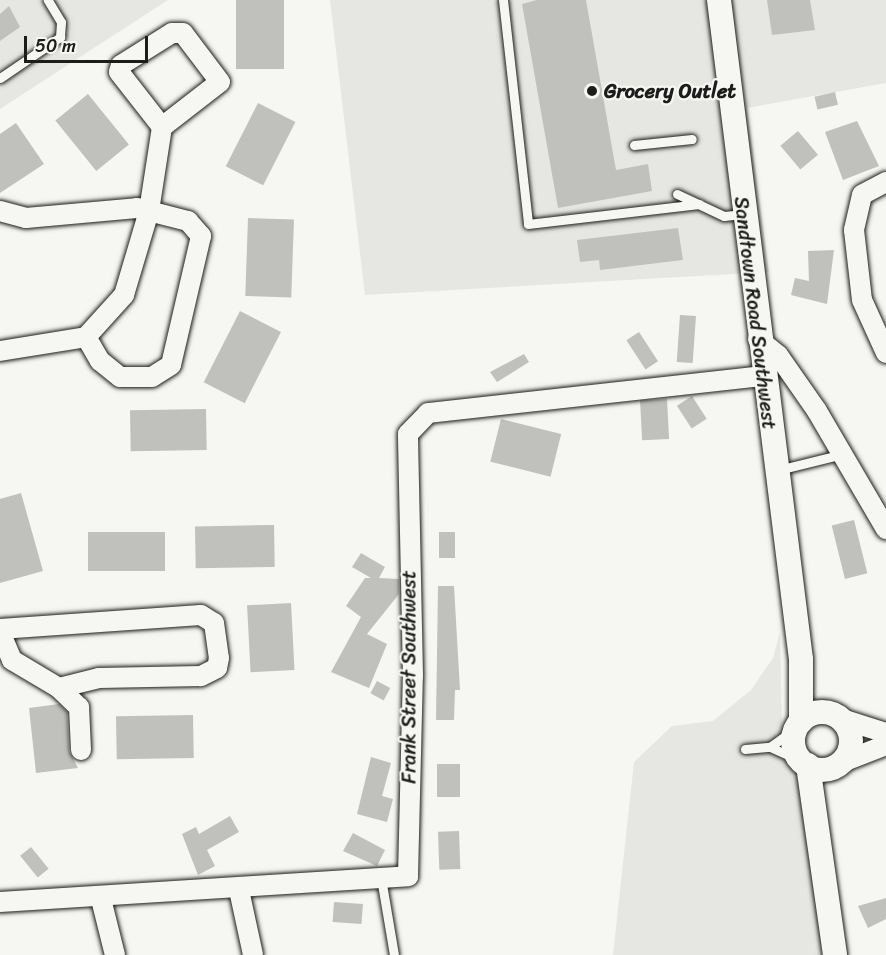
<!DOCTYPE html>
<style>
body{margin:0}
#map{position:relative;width:886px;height:955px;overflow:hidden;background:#f6f6f2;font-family:Sriracha,sans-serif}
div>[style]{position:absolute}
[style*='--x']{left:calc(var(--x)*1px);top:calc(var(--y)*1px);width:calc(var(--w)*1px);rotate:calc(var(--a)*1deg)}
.built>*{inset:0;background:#e6e6e2}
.building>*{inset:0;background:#c0c0bd;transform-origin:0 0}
.roads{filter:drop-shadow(0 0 2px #1c1c1c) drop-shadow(0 0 2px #1c1c1c)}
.service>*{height:9px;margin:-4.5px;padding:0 4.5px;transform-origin:4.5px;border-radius:4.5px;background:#f6f6f2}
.minor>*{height:20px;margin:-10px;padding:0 10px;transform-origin:10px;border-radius:10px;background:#f6f6f2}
.tertiary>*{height:24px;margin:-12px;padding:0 12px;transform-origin:12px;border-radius:12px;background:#f6f6f2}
.tertiary>.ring{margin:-12px;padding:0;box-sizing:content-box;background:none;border:24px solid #f6f6f2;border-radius:50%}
.dots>*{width:16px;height:16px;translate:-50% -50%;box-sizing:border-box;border:3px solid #f6f6f2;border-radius:50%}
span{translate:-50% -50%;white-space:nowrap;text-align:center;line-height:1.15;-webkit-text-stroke:4.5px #f6f6f2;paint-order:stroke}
.poi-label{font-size:20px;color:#1c1c1c;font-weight:700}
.left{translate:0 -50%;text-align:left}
.street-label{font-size:20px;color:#1c1c1c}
.scale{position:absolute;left:24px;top:36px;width:124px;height:27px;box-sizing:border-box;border:3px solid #1c1c1c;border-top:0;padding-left:8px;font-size:18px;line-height:21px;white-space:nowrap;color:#1c1c1c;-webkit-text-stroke:4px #f6f6f2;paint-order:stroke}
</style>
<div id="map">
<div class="built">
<i style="clip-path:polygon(0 0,168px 0,0 109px)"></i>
<i style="clip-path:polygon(330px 0,886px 0,886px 83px,747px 108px,769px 272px,365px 295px)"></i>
<i style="clip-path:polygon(780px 632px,782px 727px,788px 763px,801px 776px,822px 955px,613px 955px,634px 762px,672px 726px,713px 721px,751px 690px,773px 658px)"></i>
</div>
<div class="building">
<i style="left:236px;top:0;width:48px;height:69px"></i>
<i style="clip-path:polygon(537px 0,586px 0,616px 170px,648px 164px,652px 191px,558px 208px,522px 4px)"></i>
<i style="clip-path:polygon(767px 0,810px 0,815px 30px,772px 35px)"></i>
<i style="clip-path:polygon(9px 6px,20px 27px,0 41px,0 14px)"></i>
<i style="left:835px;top:92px;width:13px;height:21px;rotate:77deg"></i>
<i style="left:88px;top:94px;width:65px;height:42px;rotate:51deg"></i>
<i style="left:258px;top:103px;width:42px;height:71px;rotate:27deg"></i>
<i style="clip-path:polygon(857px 121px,879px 166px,843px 180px,825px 132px)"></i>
<i style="clip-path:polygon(16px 123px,44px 164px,0 193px,0 134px)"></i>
<i style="left:798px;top:131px;width:31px;height:23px;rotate:50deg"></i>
<i style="left:248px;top:218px;width:46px;height:78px;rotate:2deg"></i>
<i style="clip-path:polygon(678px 228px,683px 260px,600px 270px,599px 260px,580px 262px,577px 240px)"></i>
<i style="clip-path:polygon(834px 250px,827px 304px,791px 295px,795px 278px,809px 281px,808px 251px)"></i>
<i style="left:240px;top:311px;width:46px;height:80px;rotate:27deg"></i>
<i style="left:680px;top:315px;width:16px;height:47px;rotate:4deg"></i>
<i style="left:639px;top:332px;width:35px;height:15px;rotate:57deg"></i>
<i style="clip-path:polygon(524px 354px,529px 362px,497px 382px,490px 372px)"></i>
<i style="left:692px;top:396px;width:27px;height:18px;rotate:57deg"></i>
<i style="left:667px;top:399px;width:40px;height:27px;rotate:87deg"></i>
<i style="left:206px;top:409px;width:41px;height:76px;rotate:89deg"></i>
<i style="left:501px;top:419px;width:62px;height:44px;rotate:14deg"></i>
<i style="clip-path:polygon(21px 493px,43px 571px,0 583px,0 499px)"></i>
<i style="left:854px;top:520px;width:55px;height:23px;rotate:76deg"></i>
<i style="left:274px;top:525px;width:42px;height:79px;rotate:89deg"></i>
<i style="left:165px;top:532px;width:39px;height:77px;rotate:90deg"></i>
<i style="left:439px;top:532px;width:16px;height:26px"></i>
<i style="clip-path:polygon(361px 553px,385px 567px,379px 578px,399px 579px,399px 594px,367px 634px,387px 644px,369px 688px,331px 672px,361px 617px,346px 606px,365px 578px,371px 578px,352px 567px)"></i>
<i style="clip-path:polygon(438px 586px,454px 586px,460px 690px,455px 690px,454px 720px,436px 720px)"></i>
<i style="left:291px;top:603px;width:67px;height:44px;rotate:87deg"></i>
<i style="left:377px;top:681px;width:15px;height:14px;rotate:28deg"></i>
<i style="clip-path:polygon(59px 704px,67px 712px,69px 751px,78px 768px,36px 773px,29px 708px)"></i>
<i style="left:193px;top:715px;width:43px;height:77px;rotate:89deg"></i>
<i style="clip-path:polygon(371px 757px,391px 763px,382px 796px,393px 799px,387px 822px,357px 814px)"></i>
<i style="left:437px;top:764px;width:23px;height:33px"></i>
<i style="clip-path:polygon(230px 816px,239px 832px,207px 850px,215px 866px,198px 875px,182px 834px,196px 827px,199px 834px)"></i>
<i style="left:459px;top:831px;width:38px;height:21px;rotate:88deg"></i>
<i style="clip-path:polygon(353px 833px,385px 850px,377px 866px,343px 851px)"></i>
<i style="left:31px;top:847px;width:28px;height:14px;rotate:51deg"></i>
<i style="clip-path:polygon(886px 898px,886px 919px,868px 928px,858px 906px)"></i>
<i style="left:334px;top:902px;width:29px;height:20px;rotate:4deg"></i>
</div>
<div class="roads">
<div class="service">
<i style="--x:503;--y:0;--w:225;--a:83.6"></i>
<i style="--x:528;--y:224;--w:172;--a:-6.7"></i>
<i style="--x:0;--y:78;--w:73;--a:-34.3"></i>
<i style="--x:60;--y:37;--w:15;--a:-86"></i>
<i style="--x:61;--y:22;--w:26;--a:-121"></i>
<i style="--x:634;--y:145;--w:58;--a:-5.9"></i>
<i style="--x:677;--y:194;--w:52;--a:25.1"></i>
<i style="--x:724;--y:216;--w:18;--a:-6"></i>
<i style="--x:778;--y:470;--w:67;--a:-13.8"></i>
<i style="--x:770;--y:747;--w:32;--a:-36"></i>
<i style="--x:745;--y:749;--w:25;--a:-5"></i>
<i style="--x:770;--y:747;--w:36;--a:24"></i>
<i style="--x:381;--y:878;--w:78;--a:80.4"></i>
</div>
<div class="minor">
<i style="--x:886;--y:182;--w:27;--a:152"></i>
<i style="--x:862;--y:195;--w:36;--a:103"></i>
<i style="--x:854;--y:230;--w:70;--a:83.5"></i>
<i style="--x:862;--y:300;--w:58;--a:65.6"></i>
<i style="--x:0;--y:211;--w:27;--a:15"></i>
<i style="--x:26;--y:218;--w:111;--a:-5.1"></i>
<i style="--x:137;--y:208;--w:53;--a:14.3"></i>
<i style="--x:188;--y:221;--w:20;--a:49"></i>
<i style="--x:201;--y:236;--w:132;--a:103.1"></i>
<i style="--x:171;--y:365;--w:22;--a:148"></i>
<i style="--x:152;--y:377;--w:32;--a:180"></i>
<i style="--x:120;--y:377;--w:26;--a:-141"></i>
<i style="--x:100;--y:361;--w:28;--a:-120"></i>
<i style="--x:758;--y:339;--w:26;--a:39"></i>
<i style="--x:778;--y:355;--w:68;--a:55.1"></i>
<i style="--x:817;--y:411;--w:137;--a:59.7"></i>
<i style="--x:0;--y:351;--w:87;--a:-9.2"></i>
<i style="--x:86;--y:337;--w:57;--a:-47.9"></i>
<i style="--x:124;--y:295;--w:88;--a:-73.4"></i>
<i style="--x:149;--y:211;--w:85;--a:-81.2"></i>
<i style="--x:162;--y:127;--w:73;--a:-37.8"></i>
<i style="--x:220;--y:82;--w:61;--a:-127.1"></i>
<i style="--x:183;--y:33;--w:11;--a:180"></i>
<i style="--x:172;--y:33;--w:60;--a:147.9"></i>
<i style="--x:121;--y:65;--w:7;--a:106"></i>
<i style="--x:119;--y:72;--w:70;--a:52"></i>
<i style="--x:0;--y:629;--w:201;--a:-4"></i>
<i style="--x:201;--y:615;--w:15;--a:32"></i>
<i style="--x:214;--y:623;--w:35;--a:82"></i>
<i style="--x:219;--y:658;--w:10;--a:101"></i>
<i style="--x:217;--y:668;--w:18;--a:153"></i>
<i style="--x:201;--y:676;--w:102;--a:178.9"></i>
<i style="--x:99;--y:678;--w:41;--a:166"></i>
<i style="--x:59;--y:688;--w:55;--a:-149.2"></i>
<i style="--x:12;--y:660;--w:30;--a:-113"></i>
<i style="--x:59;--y:688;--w:28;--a:44"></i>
<i style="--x:79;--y:707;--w:43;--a:87.3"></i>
<i style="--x:842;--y:719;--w:46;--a:17.7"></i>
<i style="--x:840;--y:763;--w:49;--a:-21.4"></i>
<i style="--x:239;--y:890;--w:66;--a:77.8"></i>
<i style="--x:101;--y:899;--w:58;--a:76"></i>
<i style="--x:0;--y:902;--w:409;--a:-3.6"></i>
<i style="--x:408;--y:876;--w:200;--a:-88.6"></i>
<i style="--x:413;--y:676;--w:242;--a:-91.2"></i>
<i style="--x:408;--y:434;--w:29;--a:-46"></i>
<i style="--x:428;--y:413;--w:337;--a:-6.3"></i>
</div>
<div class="tertiary">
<i style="--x:719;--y:0;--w:664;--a:82.91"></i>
<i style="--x:801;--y:659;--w:62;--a:90"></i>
<i class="ring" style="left:793px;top:712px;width:34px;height:34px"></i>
<i style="--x:808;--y:765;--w:192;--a:81.9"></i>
</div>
</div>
<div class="dots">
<i style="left:592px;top:91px;background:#1c1c1c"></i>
</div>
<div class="poi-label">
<span class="left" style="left:604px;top:91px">Grocery Outlet</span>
</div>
<div class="street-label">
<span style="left:755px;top:313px;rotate:83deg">Sandtown Road Southwest</span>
<span style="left:409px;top:677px;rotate:-90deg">Frank Street Southwest</span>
</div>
<div class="scale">50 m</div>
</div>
